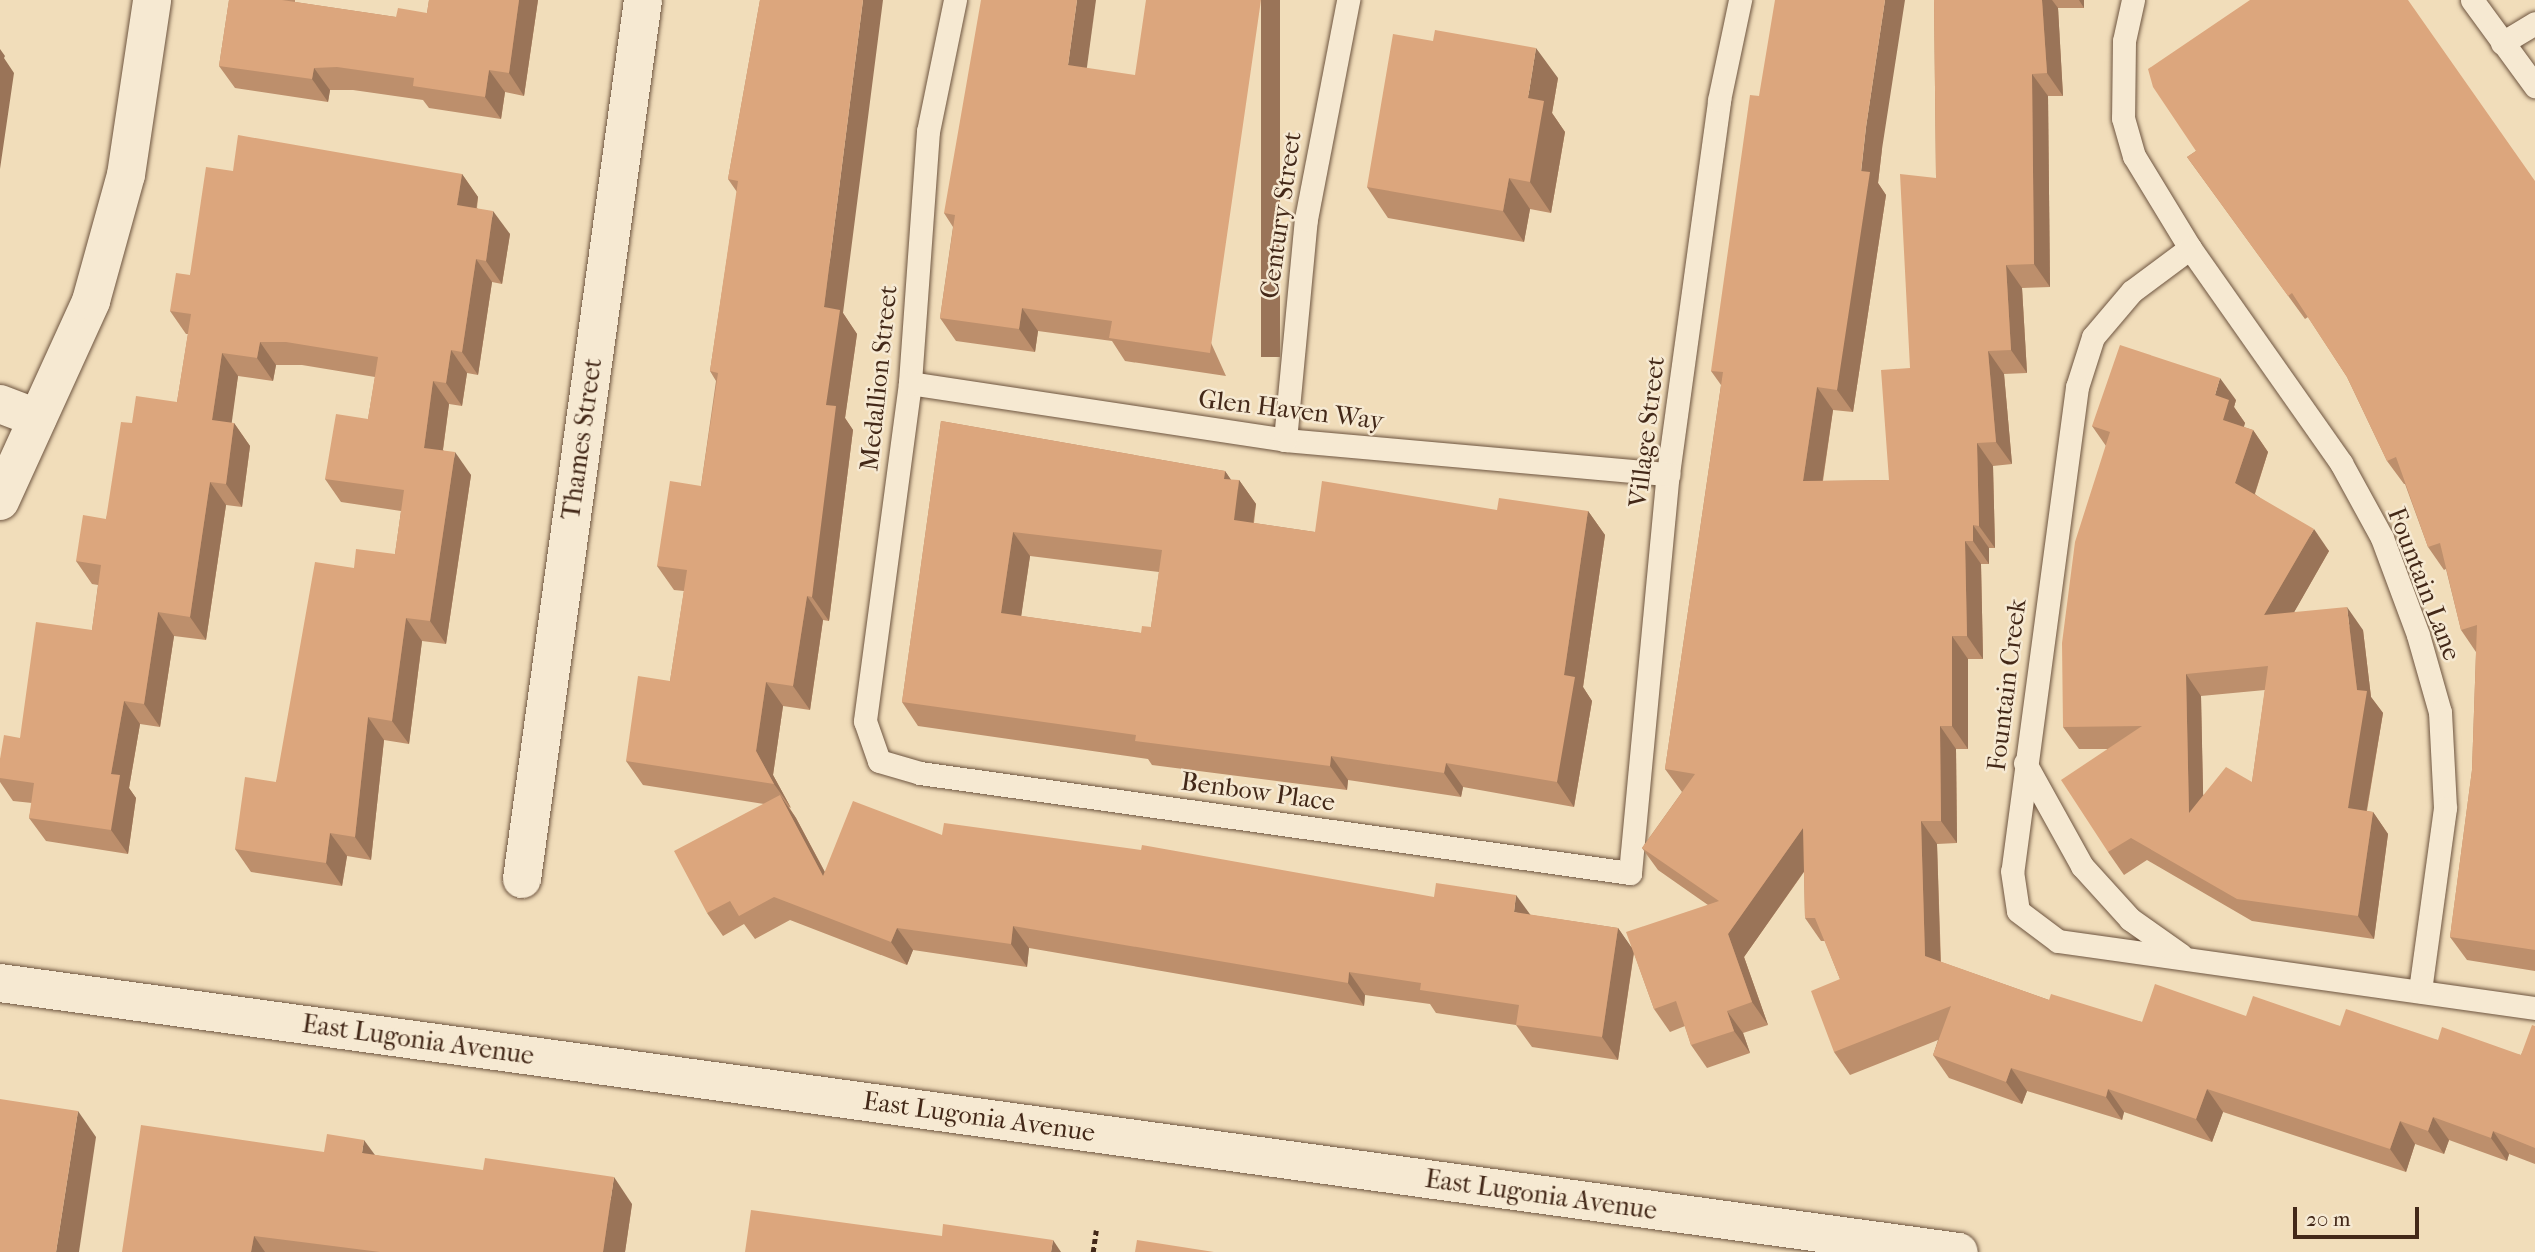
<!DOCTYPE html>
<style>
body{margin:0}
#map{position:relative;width:2535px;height:1252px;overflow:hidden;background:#f1ddba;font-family:"IM FELL French Canon",serif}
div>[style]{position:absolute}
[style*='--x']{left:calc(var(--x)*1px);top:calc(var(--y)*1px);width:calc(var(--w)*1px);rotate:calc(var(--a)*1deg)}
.path>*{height:4.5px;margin-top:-2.25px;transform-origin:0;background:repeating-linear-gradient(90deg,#432818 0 5px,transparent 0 8.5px)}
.roads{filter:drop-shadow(0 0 2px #6e5540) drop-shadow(0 0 2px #6e5540)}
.lane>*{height:23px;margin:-11.5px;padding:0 11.5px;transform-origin:11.5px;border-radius:11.5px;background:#f6e9d2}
.street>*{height:38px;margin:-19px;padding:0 19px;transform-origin:19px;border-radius:19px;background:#f6e9d2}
.secondary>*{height:38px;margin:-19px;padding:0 19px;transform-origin:19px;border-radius:19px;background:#f6e9d2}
.wall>*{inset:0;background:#bd8f6c}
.shaded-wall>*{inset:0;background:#9a7458;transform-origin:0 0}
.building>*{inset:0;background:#dca67d}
span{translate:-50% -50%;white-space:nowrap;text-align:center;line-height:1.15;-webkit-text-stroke:5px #f6e9d2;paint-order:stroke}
.street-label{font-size:26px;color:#432818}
.scale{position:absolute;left:2293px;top:1207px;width:126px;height:32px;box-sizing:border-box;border:4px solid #432818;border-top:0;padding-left:9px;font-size:21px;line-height:24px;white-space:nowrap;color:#432818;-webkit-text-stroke:5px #f6e9d2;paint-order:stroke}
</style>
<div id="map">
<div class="path">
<i style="--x:1093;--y:1252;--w:22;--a:-82"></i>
</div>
<div class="roads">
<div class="lane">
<i style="--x:955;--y:0;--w:134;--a:101.6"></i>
<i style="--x:928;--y:131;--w:253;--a:94.1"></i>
<i style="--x:910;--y:383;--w:341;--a:97.6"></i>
<i style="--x:865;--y:721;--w:42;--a:70.7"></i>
<i style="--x:879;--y:761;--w:43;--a:16.3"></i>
<i style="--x:920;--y:773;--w:717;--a:8.02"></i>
<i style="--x:1630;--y:873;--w:401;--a:-84.6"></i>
<i style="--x:1668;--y:474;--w:377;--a:-82.2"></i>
<i style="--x:1719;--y:100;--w:102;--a:-78.1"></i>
<i style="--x:2133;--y:0;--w:42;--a:102.4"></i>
<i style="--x:2124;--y:41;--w:77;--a:90.7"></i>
<i style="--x:2123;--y:118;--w:40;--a:74"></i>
<i style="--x:2134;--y:156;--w:108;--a:58.7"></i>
<i style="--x:2190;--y:248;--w:72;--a:143.4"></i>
<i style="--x:2132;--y:291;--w:60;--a:130.3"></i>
<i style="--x:2093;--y:337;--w:52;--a:107.7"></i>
<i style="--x:2077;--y:387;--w:488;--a:97.6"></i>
<i style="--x:2012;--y:871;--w:40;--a:81.5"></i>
<i style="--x:2018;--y:911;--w:50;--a:36.9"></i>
<i style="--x:2058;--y:941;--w:482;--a:8"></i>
<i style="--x:2472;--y:0;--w:107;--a:53.8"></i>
<i style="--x:2502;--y:43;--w:39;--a:-31"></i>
<i style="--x:2190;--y:248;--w:263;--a:54.9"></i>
<i style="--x:2341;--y:463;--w:85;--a:61.3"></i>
<i style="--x:2382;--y:538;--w:103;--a:69.6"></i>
<i style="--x:2418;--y:635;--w:80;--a:74.1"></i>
<i style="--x:2440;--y:712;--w:96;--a:87"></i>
<i style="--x:2445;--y:808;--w:185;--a:97.8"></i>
<i style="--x:910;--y:383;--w:379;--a:8.6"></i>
<i style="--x:1285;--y:440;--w:385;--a:5.1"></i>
<i style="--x:1285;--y:440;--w:222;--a:-84.6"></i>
<i style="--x:1306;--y:219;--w:223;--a:-79.1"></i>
<i style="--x:2025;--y:763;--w:118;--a:61"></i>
<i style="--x:2082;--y:866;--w:72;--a:47.8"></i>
<i style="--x:2130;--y:919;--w:62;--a:35.2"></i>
</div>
<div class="street">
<i style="--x:0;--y:404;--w:40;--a:21"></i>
<i style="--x:0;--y:501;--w:220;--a:-65.5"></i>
<i style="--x:91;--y:301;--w:131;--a:-74.5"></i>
<i style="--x:126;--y:175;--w:177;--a:-81.5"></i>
<i style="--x:522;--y:879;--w:887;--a:-82.16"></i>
</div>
<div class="secondary">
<i style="--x:0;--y:983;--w:1977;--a:7.82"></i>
</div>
</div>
<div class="wall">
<i style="clip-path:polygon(229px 0,295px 0,295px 2px,396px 17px,427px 13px,429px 0,538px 0,524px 96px,505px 92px,501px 119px,429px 108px,423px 100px,353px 90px,330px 90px,328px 102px,235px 88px,219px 66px)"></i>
<i style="clip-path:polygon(760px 0,843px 313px,857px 334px,845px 418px,853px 430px,829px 621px,823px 620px,810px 710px,783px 706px,773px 775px,791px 808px,789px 807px,796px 818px,825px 872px,942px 835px,1531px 915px,1618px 928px,1631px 947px,1708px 905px,1658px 870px,1642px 848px,1682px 792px,1665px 769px,1721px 385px,1711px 371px,1882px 149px,1878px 183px,1886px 195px,1853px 412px,1833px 410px,1823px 481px,1889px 480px,1910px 368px,1936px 178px,1934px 0,2084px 0,2084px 8px,2058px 8px,2063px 96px,2048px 96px,2050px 287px,2022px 288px,2027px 373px,2004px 374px,2012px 464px,1993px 466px,1995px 548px,1989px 548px,1989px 564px,1981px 564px,1983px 659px,1968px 659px,1968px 749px,1956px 749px,1957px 843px,1937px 844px,1941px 962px,2049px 1000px,2142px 1022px,2246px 1016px,2340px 1026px,2438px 1040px,2521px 1055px,2535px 1026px,2535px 1164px,2509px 1154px,2507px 1161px,2449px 1140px,2444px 1154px,2415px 1144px,2406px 1172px,2223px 1112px,2212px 1142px,2124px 1112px,2122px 1120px,2027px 1091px,2022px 1104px,1949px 1078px,1933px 1055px,1938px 1040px,1850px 1075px,1834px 1052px,1840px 979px,1825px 941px,1821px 941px,1805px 918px,1804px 872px,1744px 957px,1768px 1025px,1743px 1033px,1750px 1053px,1707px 1068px,1691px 1045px,1685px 1026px,1670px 1032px,1654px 1009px,1634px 953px,1618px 1060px,1532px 1047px,1516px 1025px,1436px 1013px,1430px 1004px,1365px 995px,1364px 1006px,1029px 948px,1027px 967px,913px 950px,907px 965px,790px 920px,755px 939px,744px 924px,723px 936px,707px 913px,764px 804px,643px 785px,626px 761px,670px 681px,684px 591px,674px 590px,657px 566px,701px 486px,716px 381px,710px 371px,737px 192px,728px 179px)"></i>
<i style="clip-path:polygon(1087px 68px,1226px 376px,1125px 361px,1112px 341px,1038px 331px,1035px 352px,956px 341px,940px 318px,953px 227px,944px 213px)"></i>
<i style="clip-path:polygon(1558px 78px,1552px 113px,1565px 132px,1551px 213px,1530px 209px,1524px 242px,1388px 218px,1367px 187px)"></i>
<i style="clip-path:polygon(2196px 151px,2535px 181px,2535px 971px,2467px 960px,2450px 937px,2472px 770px,2476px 652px,2461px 630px,2446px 569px,2444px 570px,2428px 547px,2405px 484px,2404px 484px,2387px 461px,2347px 377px,2308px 317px,2305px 319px,2187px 157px)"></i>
<i style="clip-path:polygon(233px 171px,462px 174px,478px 197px,477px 208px,510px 234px,502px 284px,492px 282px,478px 375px,467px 373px,462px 406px,449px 404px,443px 450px,471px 475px,446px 644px,422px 641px,409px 744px,384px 740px,371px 860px,347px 856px,342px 886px,251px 872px,235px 849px,276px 782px,354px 568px,395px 554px,401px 511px,341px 502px,325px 479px,368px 419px,375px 377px,302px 365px,276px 365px,273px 381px,238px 376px,231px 423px,234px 423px,250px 446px,242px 507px,226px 505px,206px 640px,174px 636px,160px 727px,140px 724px,129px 788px,136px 798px,128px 854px,46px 841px,29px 818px,32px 803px,13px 801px,0 782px,0 759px,20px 738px,92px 630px,98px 585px,92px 584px,76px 561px,106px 519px,132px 423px,177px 402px,188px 334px,186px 334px,170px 311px,190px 275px)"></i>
<i style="clip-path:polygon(evenodd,2236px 400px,2234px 407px,2245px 423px,2244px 427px,2253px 430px,2268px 452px,2255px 494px,2329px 551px,2294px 612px,2363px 630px,2371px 697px,2383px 713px,2367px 811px,2373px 812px,2388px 834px,2374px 939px,2252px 921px,2147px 860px,2124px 875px,2108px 852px,2107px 749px,2079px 749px,2063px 727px,2106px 446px,2092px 426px,2236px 400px,2265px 690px,2252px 782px,2203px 795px,2201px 696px,2265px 690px)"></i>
<i style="clip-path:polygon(evenodd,941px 421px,1225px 471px,1231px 480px,1239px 480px,1256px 504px,1254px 523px,1315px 532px,1497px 510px,1588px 511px,1605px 535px,1583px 687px,1592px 701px,1574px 807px,1463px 787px,1461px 797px,1348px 780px,1347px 790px,1152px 765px,1148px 759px,918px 726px,902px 702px,941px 421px,1030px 556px,1159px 572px,1151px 627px,1141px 633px,1021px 616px,1030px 556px)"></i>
<i style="clip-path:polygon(324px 1152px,375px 1155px,632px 1204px,625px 1252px,122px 1252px)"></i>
</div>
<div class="shaded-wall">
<i style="clip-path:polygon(519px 0,538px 0,524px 96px,509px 73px)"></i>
<i style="clip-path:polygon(863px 0,883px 0,843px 313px,857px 334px,845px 418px,853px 430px,829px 621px,812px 597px,826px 405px,824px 307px)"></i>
<i style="clip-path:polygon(1077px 0,1096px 0,1084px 89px,1068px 65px)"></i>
<i style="left:1261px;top:0;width:19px;height:357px"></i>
<i style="clip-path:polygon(1885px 0,1905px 0,1882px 149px,1878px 183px,1886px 195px,1853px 412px,1837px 390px,1866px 127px)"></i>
<i style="clip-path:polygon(2042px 0,2052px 0,2058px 8px,2063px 96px,2047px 73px)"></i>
<i style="clip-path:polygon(2079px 0,2084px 0,2084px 8px)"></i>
<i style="clip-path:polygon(1536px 48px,1558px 78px,1552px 113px,1565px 132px,1551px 213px,1530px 182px,1528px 98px)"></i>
<i style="clip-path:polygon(0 49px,5px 56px,4px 58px,14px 73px,0 169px)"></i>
<i style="clip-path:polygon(314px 68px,330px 90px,328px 102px,312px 79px)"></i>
<i style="clip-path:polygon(489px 70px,505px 92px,501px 119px,485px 97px)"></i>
<i style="clip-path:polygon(2032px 74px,2048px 96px,2050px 287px,2034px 264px)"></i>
<i style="clip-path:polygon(462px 174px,478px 197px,473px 228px,457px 205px)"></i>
<i style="clip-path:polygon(1509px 178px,1530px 209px,1524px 242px,1503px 211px)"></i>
<i style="clip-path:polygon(493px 211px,510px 234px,502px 284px,486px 261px)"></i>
<i style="clip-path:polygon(476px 259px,492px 282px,478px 375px,462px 352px)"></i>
<i style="clip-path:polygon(2006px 265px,2022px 288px,2027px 373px,2011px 350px)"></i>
<i style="clip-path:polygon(1022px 308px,1038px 331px,1035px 352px,1019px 329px)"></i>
<i style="clip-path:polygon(260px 342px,276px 365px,273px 381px,257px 358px)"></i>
<i style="clip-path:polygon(451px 350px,467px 373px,462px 406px,446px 383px)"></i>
<i style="clip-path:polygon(1988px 351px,2004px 374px,2012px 464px,1996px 442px)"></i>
<i style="clip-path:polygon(222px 353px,238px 376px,229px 443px,212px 420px)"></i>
<i style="clip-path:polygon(2220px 378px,2236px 400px,2234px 407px,2245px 423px,2238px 442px,2223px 420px,2215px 395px)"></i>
<i style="clip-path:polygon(433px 381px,449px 404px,440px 471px,424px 448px)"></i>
<i style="clip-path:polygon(1817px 387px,1833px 410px,1819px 504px,1803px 481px)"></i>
<i style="clip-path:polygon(234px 423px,250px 446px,242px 507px,226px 484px)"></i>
<i style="clip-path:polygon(2253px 430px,2268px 452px,2251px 505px,2235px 483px)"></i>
<i style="clip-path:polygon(1977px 443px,1993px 466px,1995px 548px,1979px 526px)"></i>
<i style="clip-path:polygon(455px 452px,471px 475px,446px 644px,430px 621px)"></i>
<i style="clip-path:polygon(1225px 471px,1238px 490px,1239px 480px,1256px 504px,1250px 544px,1234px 520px,1224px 479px)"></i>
<i style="clip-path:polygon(210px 482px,226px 505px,206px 640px,190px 617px)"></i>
<i style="clip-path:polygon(1588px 511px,1605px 535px,1583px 687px,1592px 701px,1574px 807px,1557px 782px,1564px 675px)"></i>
<i style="clip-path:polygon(1973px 525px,1989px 548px,1989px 564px,1973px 541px)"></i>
<i style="clip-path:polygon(2314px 529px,2329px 551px,2280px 637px,2264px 615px)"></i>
<i style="clip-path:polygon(1013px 532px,1030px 556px,1018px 638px,1001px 613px)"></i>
<i style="clip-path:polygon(1965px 541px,1981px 564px,1983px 659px,1967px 636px)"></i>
<i style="clip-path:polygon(807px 596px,823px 620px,810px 710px,793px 686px)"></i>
<i style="clip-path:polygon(2347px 607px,2363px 630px,2371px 697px,2383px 713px,2363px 831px,2348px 808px,2357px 690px)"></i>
<i style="clip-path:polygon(158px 612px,174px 636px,160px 727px,144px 704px)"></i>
<i style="clip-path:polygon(406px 618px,422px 641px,409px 744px,392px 721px)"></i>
<i style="clip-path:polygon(1952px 636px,1968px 659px,1968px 749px,1952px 726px)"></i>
<i style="clip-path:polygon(2186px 674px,2201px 696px,2204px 835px,2189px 813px)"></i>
<i style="clip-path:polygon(766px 682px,783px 706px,773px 775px,791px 808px,774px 784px,756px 751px)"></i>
<i style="clip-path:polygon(124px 701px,140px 724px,129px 788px,136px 798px,128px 854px,111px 830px,111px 774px)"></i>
<i style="clip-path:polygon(368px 717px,384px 740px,371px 860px,355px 837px)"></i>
<i style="clip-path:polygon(1940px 726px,1956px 749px,1957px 843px,1941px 821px)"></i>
<i style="clip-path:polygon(1331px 756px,1348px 780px,1347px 790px,1330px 766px)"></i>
<i style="clip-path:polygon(1446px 763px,1463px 787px,1461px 797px,1444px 773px)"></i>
<i style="clip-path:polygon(780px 795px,796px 818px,839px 899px,823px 876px)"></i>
<i style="clip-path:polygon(2373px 812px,2388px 834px,2374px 939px,2358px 916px)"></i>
<i style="clip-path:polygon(1921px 821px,1937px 844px,1941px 979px,1925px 956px)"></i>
<i style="clip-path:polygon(1803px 828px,1819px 850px,1744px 957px,1768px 1025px,1752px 1002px,1728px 934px)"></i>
<i style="clip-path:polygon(330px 833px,347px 856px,342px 886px,326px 863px)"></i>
<i style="clip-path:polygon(1516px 895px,1532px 917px,1514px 912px)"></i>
<i style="clip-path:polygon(1013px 926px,1029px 948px,1027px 967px,1011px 944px)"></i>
<i style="clip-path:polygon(897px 928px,913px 950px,907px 965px,891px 942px)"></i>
<i style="clip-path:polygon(1618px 928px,1634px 951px,1618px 1060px,1602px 1037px)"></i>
<i style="clip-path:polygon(1349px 972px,1365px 995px,1364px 1006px,1348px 983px)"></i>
<i style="clip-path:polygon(1727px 1011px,1743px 1033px,1750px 1053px,1734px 1031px)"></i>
<i style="clip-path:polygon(2011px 1068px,2027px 1091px,2022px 1104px,2006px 1082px)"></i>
<i style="clip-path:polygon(2108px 1089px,2124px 1112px,2122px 1120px,2106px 1097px)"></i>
<i style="clip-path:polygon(2207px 1089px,2223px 1112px,2212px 1142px,2196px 1119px)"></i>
<i style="clip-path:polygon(78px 1111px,96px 1137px,79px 1252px,56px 1252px)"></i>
<i style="clip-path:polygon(2433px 1117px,2449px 1140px,2444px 1154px,2428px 1131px)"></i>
<i style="clip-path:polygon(2400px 1121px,2415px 1144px,2406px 1172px,2390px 1149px)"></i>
<i style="clip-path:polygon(2493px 1131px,2509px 1154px,2507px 1161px,2491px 1138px)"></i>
<i style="clip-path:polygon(364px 1140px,383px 1166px,362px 1153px)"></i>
<i style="clip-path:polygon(614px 1177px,632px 1204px,625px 1252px,603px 1252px)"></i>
<i style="clip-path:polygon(254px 1236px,265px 1252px,251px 1252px)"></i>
<i style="clip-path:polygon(1053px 1240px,1061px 1252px,1051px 1252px)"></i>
</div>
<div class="building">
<i style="clip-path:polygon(229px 0,282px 0,396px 17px,398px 8px,427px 13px,429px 0,519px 0,509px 73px,489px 70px,485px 97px,413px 86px,414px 78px,337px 67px,314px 68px,312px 79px,219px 66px)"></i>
<i style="clip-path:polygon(760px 0,863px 0,824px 307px,840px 310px,826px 405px,836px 406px,812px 597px,807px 596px,793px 686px,766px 682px,756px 751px,774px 784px,626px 761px,638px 676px,670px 681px,687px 570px,657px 566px,670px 481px,701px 486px,718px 373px,710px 371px,738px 181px,728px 179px)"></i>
<i style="clip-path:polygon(981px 0,1077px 0,1068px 65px,1135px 75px,1146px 0,1261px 0,1210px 353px,1109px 338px,1112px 321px,1022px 308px,1019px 329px,940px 318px,955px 215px,944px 213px)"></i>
<i style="clip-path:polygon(1775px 0,1885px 0,1866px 127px,1861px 171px,1870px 172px,1837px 390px,1817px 387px,1803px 481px,1889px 480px,1881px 370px,1910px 368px,1900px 174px,1936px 178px,1934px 0,2042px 0,2047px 73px,2032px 74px,2034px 264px,2006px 265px,2011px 350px,1988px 351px,1996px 442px,1977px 443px,1979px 526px,1973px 525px,1973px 541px,1965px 541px,1967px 636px,1952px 636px,1952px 726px,1940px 726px,1941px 821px,1921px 821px,1925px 956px,2049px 1000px,2051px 994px,2142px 1022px,2155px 984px,2246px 1016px,2253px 996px,2340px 1026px,2346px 1009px,2438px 1040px,2442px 1027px,2521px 1055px,2532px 1025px,2535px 1026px,2535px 1148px,2493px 1131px,2491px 1138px,2433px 1117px,2428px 1131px,2400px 1121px,2390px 1149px,2207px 1089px,2196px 1119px,2108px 1089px,2106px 1097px,2011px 1068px,2006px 1082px,1933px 1055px,1951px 1006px,1834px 1052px,1811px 991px,1840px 979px,1815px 918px,1805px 918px,1803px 828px,1728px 934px,1752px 1002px,1727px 1011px,1734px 1031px,1691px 1045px,1676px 1001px,1654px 1009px,1626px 932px,1719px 901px,1642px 848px,1695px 774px,1665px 769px,1723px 372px,1711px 371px,1750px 95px,1759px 96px)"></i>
<i style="clip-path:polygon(2250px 0,2408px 0,2535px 181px,2535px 950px,2450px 937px,2472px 770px,2477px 625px,2461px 630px,2440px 543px,2428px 547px,2396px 457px,2387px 461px,2347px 377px,2292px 293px,2288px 296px,2187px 157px,2196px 151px,2153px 87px,2148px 69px)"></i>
<i style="clip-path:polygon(1435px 30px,1536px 48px,1528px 98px,1544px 101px,1530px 182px,1509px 178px,1503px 211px,1367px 187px,1393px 34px,1433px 41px)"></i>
<i style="clip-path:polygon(238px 135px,462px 174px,457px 205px,493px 211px,486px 261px,476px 259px,462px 352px,451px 350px,446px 383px,433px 381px,424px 448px,455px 452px,430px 621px,406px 618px,392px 721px,368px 717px,355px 837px,330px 833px,326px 863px,235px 849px,245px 777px,276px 782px,315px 562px,354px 568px,356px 549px,395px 554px,404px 490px,325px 479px,336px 414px,368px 419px,378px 357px,286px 342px,260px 342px,257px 358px,222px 353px,212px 420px,234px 423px,226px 484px,210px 482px,190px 617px,158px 612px,144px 704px,124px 701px,111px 774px,120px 775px,111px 830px,29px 818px,34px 783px,0 778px,0 759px,4px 735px,20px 738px,36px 622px,92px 630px,101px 565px,76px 561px,83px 515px,106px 519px,121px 422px,132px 423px,136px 396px,177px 402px,191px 314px,170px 311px,176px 273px,190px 275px,206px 167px,233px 171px)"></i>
<i style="clip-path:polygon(evenodd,2120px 345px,2220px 378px,2215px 395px,2229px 400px,2223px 420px,2253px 430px,2235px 483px,2314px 529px,2264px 615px,2347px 607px,2357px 690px,2367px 691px,2348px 808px,2373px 812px,2358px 916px,2237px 899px,2131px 838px,2108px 852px,2061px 780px,2142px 726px,2063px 727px,2062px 643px,2075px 542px,2110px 432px,2092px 426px,2120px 345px,2268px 666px,2252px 782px,2226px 767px,2189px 813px,2186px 674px,2268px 666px)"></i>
<i style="clip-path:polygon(evenodd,941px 421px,1225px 471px,1224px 479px,1239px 480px,1234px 520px,1315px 532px,1322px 481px,1497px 510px,1499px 498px,1588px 511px,1564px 675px,1575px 677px,1557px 782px,1446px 763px,1444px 773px,1331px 756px,1330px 766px,1135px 741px,1136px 735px,902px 702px,941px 421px,1013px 532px,1162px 550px,1151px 627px,1142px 626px,1141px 633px,1001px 613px,1013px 532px)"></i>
<i style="clip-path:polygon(780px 795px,823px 876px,853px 801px,942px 835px,944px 823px,1141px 850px,1142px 845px,1434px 897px,1436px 883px,1516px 895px,1514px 912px,1618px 928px,1602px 1037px,1516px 1025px,1519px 1005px,1420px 990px,1421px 983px,1349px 972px,1348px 983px,1013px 926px,1011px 944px,897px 928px,891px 942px,774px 897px,739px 916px,730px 901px,707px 913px,674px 851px)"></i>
<i style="clip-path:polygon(0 1099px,78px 1111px,56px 1252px,0 1252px)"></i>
<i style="clip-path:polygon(141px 1125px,324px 1152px,327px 1134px,364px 1140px,362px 1153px,483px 1170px,485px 1158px,614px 1177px,603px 1252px,380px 1252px,254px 1236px,251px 1252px,122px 1252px)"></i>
<i style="clip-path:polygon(751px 1210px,942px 1236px,943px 1224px,1053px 1240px,1051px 1252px,745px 1252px)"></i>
<i style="clip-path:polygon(1137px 1240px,1214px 1252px,1135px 1252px)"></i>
</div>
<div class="street-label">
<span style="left:1281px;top:215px;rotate:-82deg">Century Street</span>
<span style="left:879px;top:378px;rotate:-84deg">Medallion Street</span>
<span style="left:1291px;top:410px;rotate:7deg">Glen Haven Way</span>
<span style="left:1647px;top:432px;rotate:-83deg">Village Street</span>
<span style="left:582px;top:439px;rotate:-82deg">Thames Street</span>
<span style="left:2424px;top:584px;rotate:69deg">Fountain Lane</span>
<span style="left:2007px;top:685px;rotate:-83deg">Fountain Creek</span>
<span style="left:1258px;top:792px;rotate:8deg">Benbow Place</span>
<span style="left:418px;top:1040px;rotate:8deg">East Lugonia Avenue</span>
<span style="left:979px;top:1117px;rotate:8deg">East Lugonia Avenue</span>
<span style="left:1541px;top:1195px;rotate:8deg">East Lugonia Avenue</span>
</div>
<div class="scale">20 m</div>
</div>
